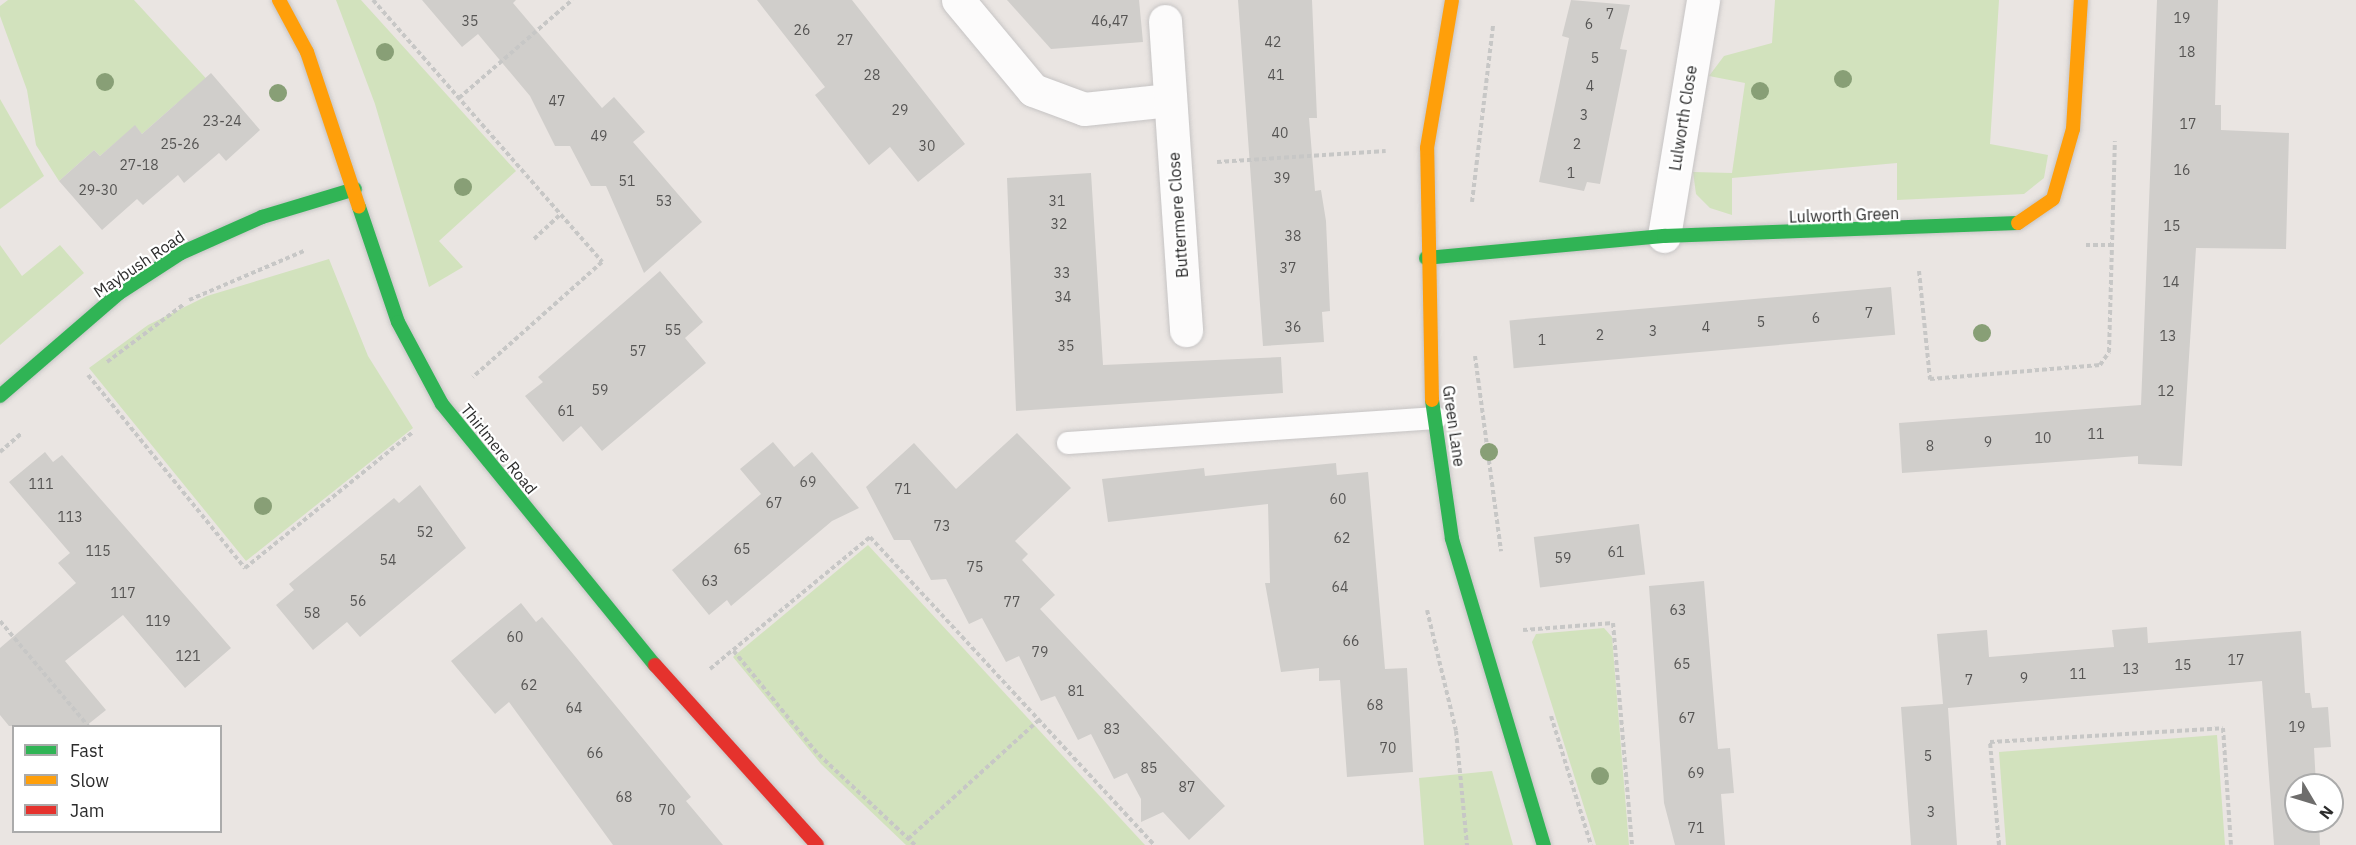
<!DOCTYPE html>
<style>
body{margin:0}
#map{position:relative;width:2356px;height:845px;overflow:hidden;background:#eae5e2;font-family:"IBM Plex Sans",sans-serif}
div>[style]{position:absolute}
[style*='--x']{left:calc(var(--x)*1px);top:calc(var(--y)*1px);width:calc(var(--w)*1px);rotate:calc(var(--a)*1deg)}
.green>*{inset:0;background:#d2e2bd}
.building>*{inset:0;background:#d0cecb;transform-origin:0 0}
.path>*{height:4px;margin-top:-2px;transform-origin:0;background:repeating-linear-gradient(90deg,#c7c7c6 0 4.5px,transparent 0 7.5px)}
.roads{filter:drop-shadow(0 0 2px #c6c4c4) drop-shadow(0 0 2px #c6c4c4)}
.lane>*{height:22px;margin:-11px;padding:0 11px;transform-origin:11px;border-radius:11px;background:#fcfbfb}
.street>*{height:33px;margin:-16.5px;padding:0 16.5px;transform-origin:16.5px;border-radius:16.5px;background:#fcfbfb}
.fast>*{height:14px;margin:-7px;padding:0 7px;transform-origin:7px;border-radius:7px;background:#30b455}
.slow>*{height:14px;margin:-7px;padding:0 7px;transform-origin:7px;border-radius:7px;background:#ff9f0a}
.jam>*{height:14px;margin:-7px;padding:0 7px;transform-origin:7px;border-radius:7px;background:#e5322d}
.trees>*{width:18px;height:18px;margin:-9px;border-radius:50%;background:#889f76}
span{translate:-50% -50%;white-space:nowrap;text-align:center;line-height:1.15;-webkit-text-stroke:4.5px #fff;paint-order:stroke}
.number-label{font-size:14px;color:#565554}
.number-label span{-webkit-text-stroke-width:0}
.street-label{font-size:16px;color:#2c2c2c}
.legend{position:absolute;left:12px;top:725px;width:210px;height:108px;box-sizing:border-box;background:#fff;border:2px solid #ababab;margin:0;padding:8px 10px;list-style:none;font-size:18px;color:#2c2c2c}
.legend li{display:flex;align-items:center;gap:12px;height:30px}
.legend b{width:30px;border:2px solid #ababab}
.north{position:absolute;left:2284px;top:773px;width:60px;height:60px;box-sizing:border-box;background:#fff;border:2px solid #ababab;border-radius:50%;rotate:128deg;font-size:16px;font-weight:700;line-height:24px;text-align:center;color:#2c2c2c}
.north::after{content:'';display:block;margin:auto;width:21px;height:27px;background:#6e6d6c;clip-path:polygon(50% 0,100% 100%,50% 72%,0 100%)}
</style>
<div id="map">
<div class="green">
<i style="clip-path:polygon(8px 0,134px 0,213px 86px,176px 104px,142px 134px,135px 126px,100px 156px,94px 150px,59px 181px,36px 145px,27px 90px,0 16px,0 6px)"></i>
<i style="clip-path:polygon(336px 0,361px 0,516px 171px,439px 241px,463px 267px,429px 287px,375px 104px)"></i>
<i style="clip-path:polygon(1775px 0,1999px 0,1990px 144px,2048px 155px,2044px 178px,2024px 194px,1897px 200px,1897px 163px,1732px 178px,1732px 215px,1710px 208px,1696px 194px,1693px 172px,1732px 173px,1745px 83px,1709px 76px,1724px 56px,1772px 43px)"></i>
<i style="clip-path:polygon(0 99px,44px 176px,0 209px)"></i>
<i style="clip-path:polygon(0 245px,22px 276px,60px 245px,84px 273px,0 345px)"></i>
<i style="clip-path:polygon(329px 259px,368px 356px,413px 428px,246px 561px,89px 368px,148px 325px,207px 296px)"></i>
<i style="clip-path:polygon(868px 545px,1145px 845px,906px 845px,821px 764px,733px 657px)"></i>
<i style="clip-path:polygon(1604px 628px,1612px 637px,1629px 845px,1596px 845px,1532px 642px,1536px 634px)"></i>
<i style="clip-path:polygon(2217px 735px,2225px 845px,2006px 845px,1999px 752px)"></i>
<i style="clip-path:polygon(1492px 771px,1513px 845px,1424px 845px,1419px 778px)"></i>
</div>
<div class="building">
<i style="clip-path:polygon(422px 0,516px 0,513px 3px,602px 108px,614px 97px,645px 132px,633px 142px,702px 222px,644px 273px,606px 186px,591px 186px,570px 146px,555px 146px,530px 96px,478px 34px,462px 47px)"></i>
<i style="clip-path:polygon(757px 0,852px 0,965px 144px,918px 182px,890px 147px,869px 165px,815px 95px,825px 87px)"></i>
<i style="clip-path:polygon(1007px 0,1139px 0,1143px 42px,1051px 49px)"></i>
<i style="clip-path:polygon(1238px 0,1312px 0,1317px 118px,1309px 118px,1315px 191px,1321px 190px,1326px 221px,1330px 311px,1322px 312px,1324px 342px,1263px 346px)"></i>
<i style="clip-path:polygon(1571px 0,1630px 5px,1620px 49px,1627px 50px,1600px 184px,1587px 182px,1584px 191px,1539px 182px,1569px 38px,1562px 36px)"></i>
<i style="clip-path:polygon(2157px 0,2218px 0,2215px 105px,2221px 105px,2221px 130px,2289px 133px,2286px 249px,2196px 248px,2182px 466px,2138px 464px,2138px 456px,1902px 473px,1899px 423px,2141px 405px)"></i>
<i style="clip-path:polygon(211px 73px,260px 130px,226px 161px,219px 153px,184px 183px,178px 175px,143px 205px,137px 199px,102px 230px,59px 181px,94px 150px,100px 156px,135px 125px,142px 134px)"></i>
<i style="clip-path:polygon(1091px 173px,1103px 365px,1281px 357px,1283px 393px,1016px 411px,1007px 178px)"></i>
<i style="clip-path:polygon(660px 271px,703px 322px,685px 338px,706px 363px,602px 451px,581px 426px,563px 442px,525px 396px,543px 382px,538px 377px)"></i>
<i style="left:1891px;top:287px;width:48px;height:383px;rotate:85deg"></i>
<i style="clip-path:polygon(1017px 433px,1071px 488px,1015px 541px,1028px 554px,1022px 560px,1055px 595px,1040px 609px,1225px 806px,1189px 840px,1163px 812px,1141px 822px,1141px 799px,1127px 773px,1114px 779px,1091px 734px,1078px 740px,1055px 696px,1041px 701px,1019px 656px,1006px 662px,982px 618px,969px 624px,946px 579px,931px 580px,910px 540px,894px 540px,866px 487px,914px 443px,956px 489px)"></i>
<i style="clip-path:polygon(773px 442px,794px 467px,812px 452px,859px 508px,832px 521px,731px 606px,727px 600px,709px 615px,672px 570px,761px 494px,740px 469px)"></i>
<i style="clip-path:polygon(45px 452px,53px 462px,62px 455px,231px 648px,185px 688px,123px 615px,65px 661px,106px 710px,86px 726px,9px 726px,0 715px,0 648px,76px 583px,58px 563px,70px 553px,9px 482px)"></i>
<i style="clip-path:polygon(1336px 463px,1337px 475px,1368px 472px,1385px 669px,1407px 668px,1413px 772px,1347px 777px,1340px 680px,1319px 681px,1319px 668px,1281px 672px,1265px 583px,1270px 583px,1268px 504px,1108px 522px,1102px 479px,1204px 468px,1205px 476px)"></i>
<i style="clip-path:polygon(420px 485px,466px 548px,360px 637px,347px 622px,313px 650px,276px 605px,294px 590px,289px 584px,394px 498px,399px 503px)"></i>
<i style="left:1639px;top:524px;width:51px;height:106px;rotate:83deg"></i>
<i style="clip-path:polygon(1704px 581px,1718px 749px,1730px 748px,1734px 793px,1721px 794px,1725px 845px,1675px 845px,1664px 803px,1649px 586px)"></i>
<i style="clip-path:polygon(521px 603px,536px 622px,542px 617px,569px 649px,691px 797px,686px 801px,723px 845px,613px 845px,509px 702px,495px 714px,451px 661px)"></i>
<i style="clip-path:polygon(2147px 627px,2148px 643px,2301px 631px,2305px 693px,2310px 693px,2312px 708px,2328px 707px,2331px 747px,2314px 748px,2316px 785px,2296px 785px,2296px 821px,2319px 821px,2320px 845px,2274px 845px,2262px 681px,1948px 708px,1957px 845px,1911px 845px,1901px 707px,1943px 704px,1937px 634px,1987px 630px,1989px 657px,2114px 647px,2112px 630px)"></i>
</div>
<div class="path">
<i style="--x:373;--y:0;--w:348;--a:48.8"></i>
<i style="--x:602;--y:262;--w:173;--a:138.3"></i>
<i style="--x:459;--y:98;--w:150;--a:-40.9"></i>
<i style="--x:1217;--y:162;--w:169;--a:-3.7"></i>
<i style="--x:1472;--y:202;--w:178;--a:-83.2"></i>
<i style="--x:534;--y:239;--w:37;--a:-43"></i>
<i style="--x:2086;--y:245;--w:26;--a:0"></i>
<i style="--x:1919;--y:271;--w:109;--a:84.2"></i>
<i style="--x:1930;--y:379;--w:171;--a:-4.7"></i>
<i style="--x:2100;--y:365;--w:16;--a:-55"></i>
<i style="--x:2109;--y:352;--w:211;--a:-88.4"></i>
<i style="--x:189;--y:300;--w:127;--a:-23.1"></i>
<i style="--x:1475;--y:356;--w:197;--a:82.4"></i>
<i style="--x:107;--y:362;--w:95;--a:-36.9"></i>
<i style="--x:88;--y:375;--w:249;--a:50.9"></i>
<i style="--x:245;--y:568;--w:215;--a:-39"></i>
<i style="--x:0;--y:452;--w:28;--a:-41"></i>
<i style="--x:1427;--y:610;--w:124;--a:76.5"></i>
<i style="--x:1456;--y:731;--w:115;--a:84.5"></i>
<i style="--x:0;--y:621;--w:137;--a:50"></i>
<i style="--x:1523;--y:630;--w:90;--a:-4.4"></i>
<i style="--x:1613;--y:623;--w:223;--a:85.1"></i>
<i style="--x:710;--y:669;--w:30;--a:-40"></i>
<i style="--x:1551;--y:716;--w:135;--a:72.8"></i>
<i style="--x:908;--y:839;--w:177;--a:-42.3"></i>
<i style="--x:915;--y:845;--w:134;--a:-136.8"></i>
<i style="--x:817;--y:753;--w:133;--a:-129.2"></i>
<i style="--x:733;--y:650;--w:178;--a:-39.5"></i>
<i style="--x:870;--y:537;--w:419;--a:47.3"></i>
<i style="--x:1999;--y:845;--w:103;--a:-95"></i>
<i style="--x:1990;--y:742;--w:233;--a:-3.4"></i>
<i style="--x:2223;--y:728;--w:117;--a:86.1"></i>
</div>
<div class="roads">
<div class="lane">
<i style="--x:1068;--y:443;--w:369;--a:-3.9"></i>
</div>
<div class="street">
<i style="--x:958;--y:0;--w:117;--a:50.2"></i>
<i style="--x:1033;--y:90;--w:54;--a:20.4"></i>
<i style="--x:1084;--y:109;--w:86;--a:-6"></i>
<i style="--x:1165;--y:21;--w:310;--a:86.1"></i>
<i style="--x:1664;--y:236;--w:239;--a:-80.6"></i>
</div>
<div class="fast">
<i style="--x:359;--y:207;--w:121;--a:71.3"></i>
<i style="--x:398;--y:322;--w:93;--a:61.8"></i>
<i style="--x:442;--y:404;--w:337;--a:50.8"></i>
<i style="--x:1426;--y:258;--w:239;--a:-5.3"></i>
<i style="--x:1664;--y:236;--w:354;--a:-2.1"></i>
<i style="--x:0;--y:396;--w:156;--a:-40.8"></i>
<i style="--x:118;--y:294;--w:75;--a:-33.1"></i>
<i style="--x:181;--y:253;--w:89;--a:-24"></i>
<i style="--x:262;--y:217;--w:97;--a:-16.8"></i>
<i style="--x:1432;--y:400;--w:140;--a:81.8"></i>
<i style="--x:1452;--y:539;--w:320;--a:73.3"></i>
</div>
<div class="slow">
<i style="--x:279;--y:0;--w:59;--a:61.7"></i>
<i style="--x:307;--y:52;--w:163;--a:71.5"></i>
<i style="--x:2018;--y:223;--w:42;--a:-34.4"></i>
<i style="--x:2053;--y:199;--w:73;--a:-74.1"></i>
<i style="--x:2073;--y:129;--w:129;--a:-86.5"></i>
<i style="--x:1432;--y:400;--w:252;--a:-91.1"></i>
<i style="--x:1427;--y:148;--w:150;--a:-80.4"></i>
</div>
<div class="jam">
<i style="--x:655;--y:665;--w:242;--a:48"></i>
</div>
</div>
<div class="trees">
<i style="left:385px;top:52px"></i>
<i style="left:1843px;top:79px"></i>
<i style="left:105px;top:82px"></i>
<i style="left:1760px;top:91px"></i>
<i style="left:278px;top:93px"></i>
<i style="left:463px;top:187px"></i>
<i style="left:1982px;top:333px"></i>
<i style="left:1489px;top:452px"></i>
<i style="left:263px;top:506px"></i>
<i style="left:1600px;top:776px"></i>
</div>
<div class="number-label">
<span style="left:1610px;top:14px">7</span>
<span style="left:2182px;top:18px">19</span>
<span style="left:470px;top:21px">35</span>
<span style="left:1110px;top:21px">46,47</span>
<span style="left:1589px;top:24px">6</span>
<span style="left:802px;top:30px">26</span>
<span style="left:845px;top:40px">27</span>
<span style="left:1273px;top:42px">42</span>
<span style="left:2187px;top:52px">18</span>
<span style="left:1595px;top:58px">5</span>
<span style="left:872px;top:75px">28</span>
<span style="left:1276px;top:75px">41</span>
<span style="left:1590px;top:86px">4</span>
<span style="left:557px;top:101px">47</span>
<span style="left:900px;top:110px">29</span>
<span style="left:1584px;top:115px">3</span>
<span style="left:222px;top:121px">23-24</span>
<span style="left:2188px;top:124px">17</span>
<span style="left:1280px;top:133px">40</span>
<span style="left:599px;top:136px">49</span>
<span style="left:180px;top:144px">25-26</span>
<span style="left:1577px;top:144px">2</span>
<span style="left:927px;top:146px">30</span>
<span style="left:139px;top:165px">27-18</span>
<span style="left:2182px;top:170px">16</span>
<span style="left:1571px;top:173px">1</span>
<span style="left:1282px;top:178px">39</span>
<span style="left:627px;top:181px">51</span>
<span style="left:98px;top:190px">29-30</span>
<span style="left:664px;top:201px">53</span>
<span style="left:1057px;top:201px">31</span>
<span style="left:1059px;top:224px">32</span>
<span style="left:2172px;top:226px">15</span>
<span style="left:1293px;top:236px">38</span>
<span style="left:1288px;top:268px">37</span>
<span style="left:1062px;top:273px">33</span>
<span style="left:2171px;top:282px">14</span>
<span style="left:1063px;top:297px">34</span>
<span style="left:1869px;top:313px">7</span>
<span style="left:1816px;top:318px">6</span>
<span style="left:1761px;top:322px">5</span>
<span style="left:1293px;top:327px">36</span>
<span style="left:1706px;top:327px">4</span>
<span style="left:673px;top:330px">55</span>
<span style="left:1653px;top:331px">3</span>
<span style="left:1600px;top:335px">2</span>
<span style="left:2168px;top:336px">13</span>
<span style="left:1542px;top:340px">1</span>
<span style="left:1066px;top:346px">35</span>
<span style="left:638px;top:351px">57</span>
<span style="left:600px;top:390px">59</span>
<span style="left:2166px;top:391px">12</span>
<span style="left:566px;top:411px">61</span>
<span style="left:2096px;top:434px">11</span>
<span style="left:2043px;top:438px">10</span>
<span style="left:1988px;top:442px">9</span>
<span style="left:1930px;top:446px">8</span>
<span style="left:808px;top:482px">69</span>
<span style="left:41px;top:484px">111</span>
<span style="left:903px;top:489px">71</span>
<span style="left:1338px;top:499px">60</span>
<span style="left:774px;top:503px">67</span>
<span style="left:70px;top:517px">113</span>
<span style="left:942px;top:526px">73</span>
<span style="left:425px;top:532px">52</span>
<span style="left:1342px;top:538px">62</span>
<span style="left:742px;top:549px">65</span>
<span style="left:98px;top:551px">115</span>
<span style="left:1616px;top:552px">61</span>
<span style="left:1563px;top:558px">59</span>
<span style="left:388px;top:560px">54</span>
<span style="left:975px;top:567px">75</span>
<span style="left:710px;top:581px">63</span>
<span style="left:1340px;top:587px">64</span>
<span style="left:123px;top:593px">117</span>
<span style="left:358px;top:601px">56</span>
<span style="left:1012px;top:602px">77</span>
<span style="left:1678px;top:610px">63</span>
<span style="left:312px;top:613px">58</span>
<span style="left:158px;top:621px">119</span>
<span style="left:515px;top:637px">60</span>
<span style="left:1351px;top:641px">66</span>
<span style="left:1040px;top:652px">79</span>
<span style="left:188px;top:656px">121</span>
<span style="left:2236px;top:660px">17</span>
<span style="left:1682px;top:664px">65</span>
<span style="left:2183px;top:665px">15</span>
<span style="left:2131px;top:669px">13</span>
<span style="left:2078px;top:674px">11</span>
<span style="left:2024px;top:678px">9</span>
<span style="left:1969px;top:680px">7</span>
<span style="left:529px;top:685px">62</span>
<span style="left:1076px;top:691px">81</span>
<span style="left:1375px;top:705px">68</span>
<span style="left:574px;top:708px">64</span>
<span style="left:1687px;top:718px">67</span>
<span style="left:2297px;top:727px">19</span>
<span style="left:1112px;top:729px">83</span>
<span style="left:1388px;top:748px">70</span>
<span style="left:595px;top:753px">66</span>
<span style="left:1928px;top:756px">5</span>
<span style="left:1149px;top:768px">85</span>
<span style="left:1696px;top:773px">69</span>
<span style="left:1187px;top:787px">87</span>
<span style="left:624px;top:797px">68</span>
<span style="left:667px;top:810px">70</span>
<span style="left:1931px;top:812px">3</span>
<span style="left:1696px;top:828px">71</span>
</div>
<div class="street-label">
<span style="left:1683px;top:118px;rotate:-81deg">Lulworth Close</span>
<span style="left:1178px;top:215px;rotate:-94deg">Buttermere Close</span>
<span style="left:1844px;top:215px;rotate:-2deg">Lulworth Green</span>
<span style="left:139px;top:264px;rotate:-34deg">Maybush Road</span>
<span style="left:1454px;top:426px;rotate:82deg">Green Lane</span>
<span style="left:499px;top:449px;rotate:51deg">Thirlmere Road</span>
</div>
<ul class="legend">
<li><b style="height:8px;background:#30b455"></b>Fast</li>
<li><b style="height:8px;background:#ff9f0a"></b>Slow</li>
<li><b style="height:8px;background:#e5322d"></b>Jam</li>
</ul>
<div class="north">N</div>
</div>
